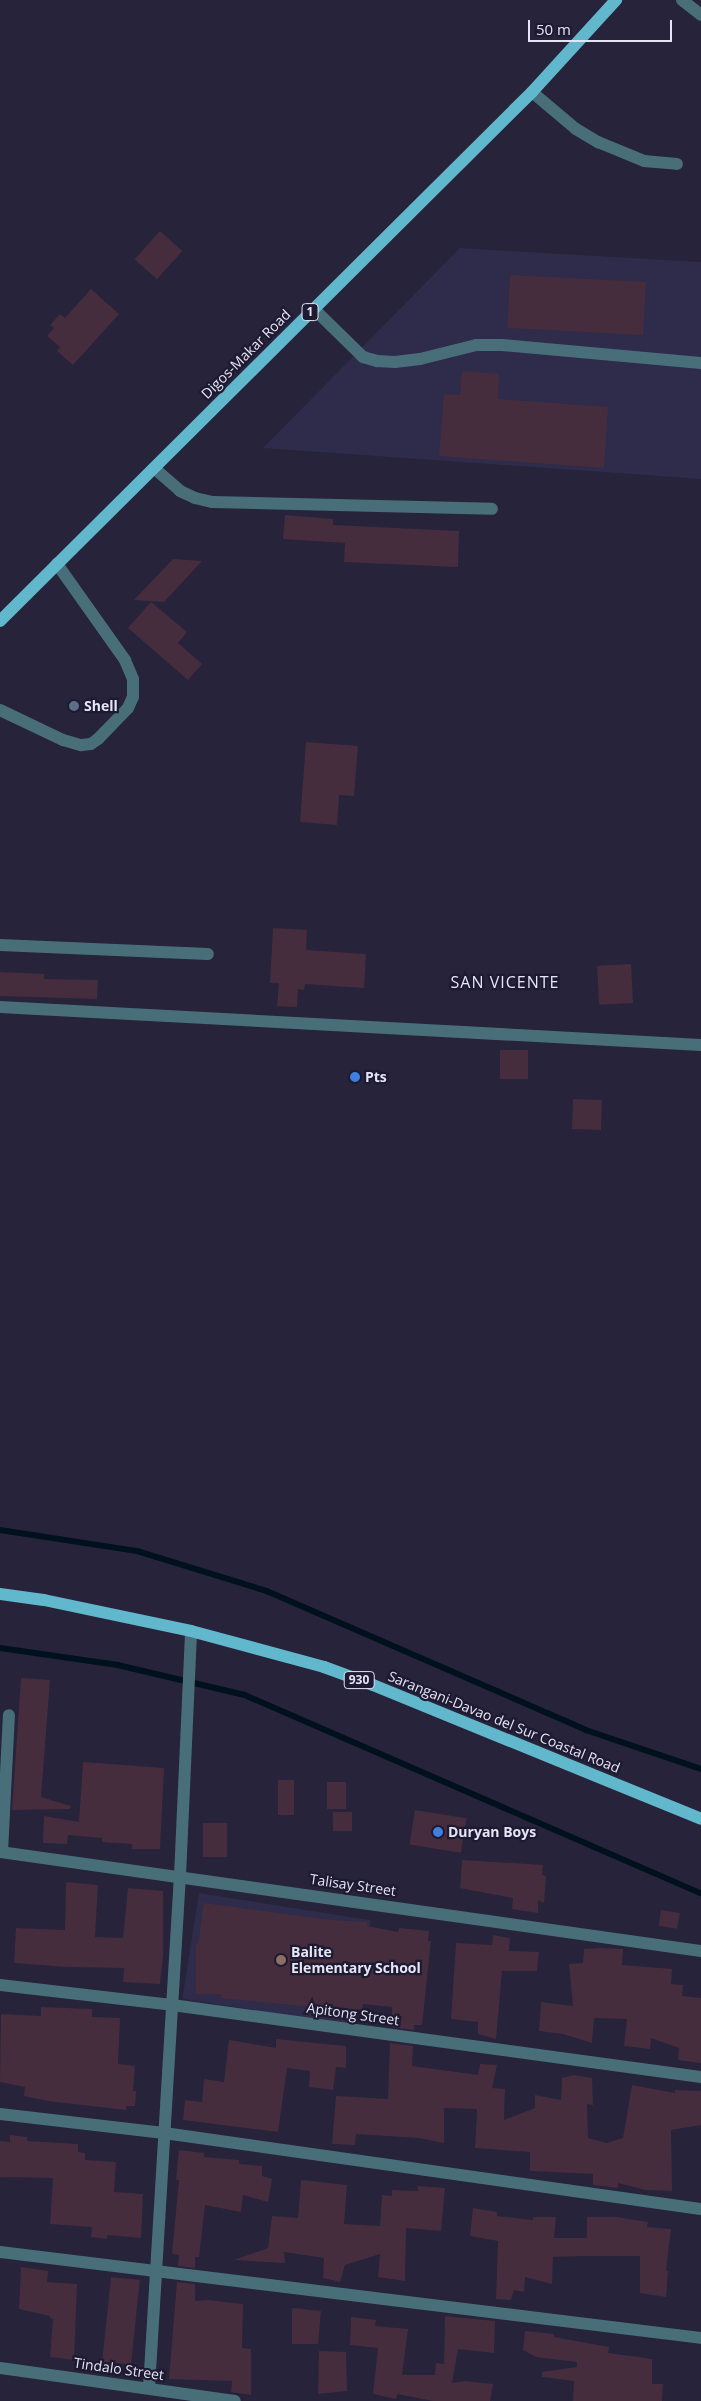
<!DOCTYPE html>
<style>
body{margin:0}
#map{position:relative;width:701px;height:2401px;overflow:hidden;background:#26233b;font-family:"Open Sans",sans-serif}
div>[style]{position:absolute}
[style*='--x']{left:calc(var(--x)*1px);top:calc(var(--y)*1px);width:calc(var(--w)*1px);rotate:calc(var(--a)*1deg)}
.built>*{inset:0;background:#2f2b4a;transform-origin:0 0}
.stream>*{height:5.5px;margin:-2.75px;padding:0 2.75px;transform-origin:2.75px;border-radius:2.75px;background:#00111e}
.building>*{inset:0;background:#452d3e;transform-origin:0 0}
.minor>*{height:12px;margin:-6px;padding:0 6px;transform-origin:6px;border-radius:6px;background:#486f79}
.major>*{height:12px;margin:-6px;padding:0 6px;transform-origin:6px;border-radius:6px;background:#61b8cc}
.dots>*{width:14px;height:14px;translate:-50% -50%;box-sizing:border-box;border:2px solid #1d1a31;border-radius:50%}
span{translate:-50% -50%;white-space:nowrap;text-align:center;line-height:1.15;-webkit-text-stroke:4.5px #1d1a31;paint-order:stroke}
.shield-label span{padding:1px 4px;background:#1d1a31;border:1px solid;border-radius:4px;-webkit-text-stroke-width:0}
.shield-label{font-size:12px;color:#e6e5f6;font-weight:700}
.street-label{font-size:14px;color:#e6e5f6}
.poi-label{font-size:14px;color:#e6e5f6;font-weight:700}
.left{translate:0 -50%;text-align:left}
.quarter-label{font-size:16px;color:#e6e5f6;letter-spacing:1px}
.scale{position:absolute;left:528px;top:20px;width:144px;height:22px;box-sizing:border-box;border:2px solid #e6e5f6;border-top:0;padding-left:6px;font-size:15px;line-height:18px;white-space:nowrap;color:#e6e5f6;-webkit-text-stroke:4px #1d1a31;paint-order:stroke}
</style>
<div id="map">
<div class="built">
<i style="clip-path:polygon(460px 248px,701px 262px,701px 479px,263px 448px)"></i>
<i style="left:199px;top:1893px;width:174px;height:107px;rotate:9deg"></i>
</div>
<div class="stream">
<i style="--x:0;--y:1530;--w:139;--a:8.7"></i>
<i style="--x:137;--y:1551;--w:136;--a:17.1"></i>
<i style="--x:267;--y:1591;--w:348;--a:23.5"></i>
<i style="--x:586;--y:1730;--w:121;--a:18.7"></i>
<i style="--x:0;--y:1648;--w:119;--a:8.2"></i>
<i style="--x:118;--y:1665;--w:130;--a:13.3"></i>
<i style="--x:245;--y:1695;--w:497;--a:23.5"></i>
</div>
<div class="building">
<i style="left:160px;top:231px;width:30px;height:38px;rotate:42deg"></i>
<i style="left:510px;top:275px;width:136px;height:53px;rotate:3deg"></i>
<i style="clip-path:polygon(91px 289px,119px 314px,73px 365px,57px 351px,60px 347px,47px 336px,54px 328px,50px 325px,60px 314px,65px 318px)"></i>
<i style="clip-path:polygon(462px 371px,499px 374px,498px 399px,608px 407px,604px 468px,439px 456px,444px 394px,460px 395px)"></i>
<i style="clip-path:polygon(285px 515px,333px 519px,333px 525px,459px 531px,458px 567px,344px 562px,345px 543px,283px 539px)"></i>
<i style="clip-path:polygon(173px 559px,202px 561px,164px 602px,134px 600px)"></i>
<i style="clip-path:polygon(151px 602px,187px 632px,178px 643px,202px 664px,188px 680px,128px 628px)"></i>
<i style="clip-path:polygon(306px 742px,358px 746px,354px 796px,339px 795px,337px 825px,300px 822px)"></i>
<i style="clip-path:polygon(273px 928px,307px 930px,306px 950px,366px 954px,364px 988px,305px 984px,304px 990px,298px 989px,297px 1007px,277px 1006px,279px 983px,270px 983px)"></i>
<i style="left:631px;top:964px;width:39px;height:34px;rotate:87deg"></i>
<i style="clip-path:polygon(0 972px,44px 974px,44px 979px,98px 980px,97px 999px,0 996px)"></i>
<i style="left:500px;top:1050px;width:28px;height:29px"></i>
<i style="left:573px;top:1099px;width:29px;height:30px;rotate:2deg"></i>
<i style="clip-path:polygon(21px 1678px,50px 1680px,41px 1797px,71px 1806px,70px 1809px,12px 1810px)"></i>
<i style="clip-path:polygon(83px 1762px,164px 1768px,160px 1849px,132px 1849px,132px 1844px,102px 1842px,102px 1838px,68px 1835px,67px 1844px,43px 1843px,44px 1816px,79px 1822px)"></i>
<i style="left:278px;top:1780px;width:16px;height:35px"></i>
<i style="left:327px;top:1782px;width:19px;height:27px"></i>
<i style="left:415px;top:1810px;width:52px;height:35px;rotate:9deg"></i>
<i style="left:333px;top:1812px;width:19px;height:19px"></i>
<i style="left:203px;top:1823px;width:24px;height:34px"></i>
<i style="clip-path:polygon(462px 1860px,543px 1865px,542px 1875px,546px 1876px,544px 1903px,538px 1900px,538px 1913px,512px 1909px,513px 1898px,460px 1888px)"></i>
<i style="clip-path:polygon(66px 1882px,98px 1885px,95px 1937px,123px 1938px,128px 1888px,163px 1891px,163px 1956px,160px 1984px,123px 1982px,124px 1968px,68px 1967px,14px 1963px,16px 1928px,65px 1930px)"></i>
<i style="clip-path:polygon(204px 1903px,330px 1920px,367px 1922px,367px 1926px,398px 1932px,399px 1928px,429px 1931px,428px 1941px,431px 1941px,422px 2025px,414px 2025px,414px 2030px,391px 2027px,392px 2007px,363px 2004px,362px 2010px,323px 2005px,323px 2008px,221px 1998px,222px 1994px,196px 1994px,196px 1944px,198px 1944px)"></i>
<i style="left:661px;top:1910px;width:19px;height:16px;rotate:9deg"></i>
<i style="clip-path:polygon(493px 1935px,510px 1938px,509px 1951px,539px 1952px,537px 1971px,502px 1971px,496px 2039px,478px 2034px,478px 2022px,451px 2019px,456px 1943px,492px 1945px)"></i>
<i style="clip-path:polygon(601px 1948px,623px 1949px,622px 1965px,672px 1969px,671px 1984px,683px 1985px,682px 1996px,701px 1998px,701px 2063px,678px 2060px,679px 2048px,651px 2038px,650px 2049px,624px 2046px,627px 2019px,594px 2018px,592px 2043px,563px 2034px,539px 2031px,541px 2002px,573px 2006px,569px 1964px,583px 1963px,584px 1949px)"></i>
<i style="clip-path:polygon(41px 2007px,92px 2009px,92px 2017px,120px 2018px,118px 2064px,135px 2066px,133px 2091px,136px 2091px,135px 2106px,126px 2106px,126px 2110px,48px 2101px,24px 2096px,25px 2087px,0 2082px,1px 2014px,41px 2016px)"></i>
<i style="clip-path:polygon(276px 2039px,346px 2046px,346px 2068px,336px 2067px,333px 2090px,309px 2087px,310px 2071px,287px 2068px,278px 2132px,183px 2120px,185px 2100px,202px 2102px,204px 2079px,224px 2082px,229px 2040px,276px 2048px)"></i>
<i style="clip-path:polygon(390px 2043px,413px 2046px,412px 2066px,478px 2075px,480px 2064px,497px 2065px,492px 2088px,505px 2089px,504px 2120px,535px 2108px,535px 2095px,561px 2100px,562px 2078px,574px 2075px,592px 2078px,593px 2105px,587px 2104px,588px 2138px,607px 2143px,623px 2138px,632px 2085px,675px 2093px,675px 2090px,701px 2091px,701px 2125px,671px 2130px,672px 2191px,645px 2190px,618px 2183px,618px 2188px,593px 2185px,593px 2174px,530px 2171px,530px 2152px,475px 2148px,477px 2109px,444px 2108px,444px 2143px,419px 2138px,356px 2134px,355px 2145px,332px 2144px,336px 2096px,388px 2099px)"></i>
<i style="clip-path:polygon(10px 2135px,27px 2137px,27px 2141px,78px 2144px,78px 2152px,85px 2153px,85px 2160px,116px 2162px,114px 2192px,143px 2194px,141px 2238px,107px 2235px,107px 2239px,91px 2237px,92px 2227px,50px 2224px,53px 2178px,0 2177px,0 2141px,10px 2142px)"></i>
<i style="clip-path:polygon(179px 2150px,204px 2153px,204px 2157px,239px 2160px,239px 2164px,262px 2166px,262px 2176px,272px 2179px,268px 2202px,243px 2195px,241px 2212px,205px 2205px,199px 2257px,195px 2257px,195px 2268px,178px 2266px,179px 2255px,172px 2254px,179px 2180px,176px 2180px)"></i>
<i style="clip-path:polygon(301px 2180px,347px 2185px,344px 2224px,380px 2226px,382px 2195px,392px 2196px,392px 2190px,418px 2191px,418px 2186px,445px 2188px,441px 2231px,406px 2228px,405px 2281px,378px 2277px,380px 2254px,345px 2265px,340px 2282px,323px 2278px,324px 2258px,284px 2252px,285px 2263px,234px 2260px,268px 2248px,272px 2216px,298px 2218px)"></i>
<i style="clip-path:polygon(473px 2208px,497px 2212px,497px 2216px,533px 2220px,533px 2217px,556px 2217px,554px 2238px,587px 2238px,587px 2217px,616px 2217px,648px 2222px,647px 2227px,671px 2229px,666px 2271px,668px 2271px,666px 2297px,640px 2293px,640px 2256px,585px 2256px,553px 2257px,552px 2284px,525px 2277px,524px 2292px,514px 2290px,511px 2300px,496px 2299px,498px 2241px,470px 2236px)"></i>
<i style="clip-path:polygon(21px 2267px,48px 2271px,47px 2282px,77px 2284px,74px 2360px,50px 2357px,53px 2319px,50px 2318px,50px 2316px,19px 2309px)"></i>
<i style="left:111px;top:2277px;width:29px;height:85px;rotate:6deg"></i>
<i style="clip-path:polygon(177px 2282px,195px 2284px,195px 2301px,208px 2300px,243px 2304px,242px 2348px,251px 2349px,251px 2395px,231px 2392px,232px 2381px,169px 2379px)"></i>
<i style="clip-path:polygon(292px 2308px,321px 2311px,318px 2344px,292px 2344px)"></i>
<i style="clip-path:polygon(445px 2316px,495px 2321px,494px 2353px,458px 2349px,452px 2383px,465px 2381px,493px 2384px,490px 2401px,433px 2401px,397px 2394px,396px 2399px,373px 2394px,378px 2348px,350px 2345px,351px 2317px,376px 2320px,375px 2326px,408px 2329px,402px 2375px,435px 2375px,436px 2363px,444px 2364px)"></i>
<i style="clip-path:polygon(525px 2331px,554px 2334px,554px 2337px,609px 2347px,608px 2353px,652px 2359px,652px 2384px,663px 2384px,662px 2401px,573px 2401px,574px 2381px,542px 2377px,542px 2372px,577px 2367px,577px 2362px,536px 2357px,523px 2350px)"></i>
<i style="clip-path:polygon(319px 2351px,346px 2352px,347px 2391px,318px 2394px)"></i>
</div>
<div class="minor">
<i style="--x:682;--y:0;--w:24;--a:38"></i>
<i style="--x:532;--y:92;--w:57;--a:40.1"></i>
<i style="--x:576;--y:129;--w:26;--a:31"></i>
<i style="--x:598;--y:142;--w:50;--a:22.4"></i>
<i style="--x:644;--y:161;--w:33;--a:5"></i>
<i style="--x:314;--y:309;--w:69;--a:44.4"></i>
<i style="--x:363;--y:357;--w:15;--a:16"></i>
<i style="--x:377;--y:361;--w:18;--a:3"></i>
<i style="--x:395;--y:362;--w:25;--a:-7"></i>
<i style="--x:420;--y:359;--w:58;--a:-14"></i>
<i style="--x:476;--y:345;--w:26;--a:0"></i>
<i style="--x:502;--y:345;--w:200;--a:5.2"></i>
<i style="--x:154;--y:468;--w:35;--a:41"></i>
<i style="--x:180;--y:491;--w:17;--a:25"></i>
<i style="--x:195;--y:498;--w:18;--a:13"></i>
<i style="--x:213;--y:502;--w:279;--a:1.4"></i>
<i style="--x:0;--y:710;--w:70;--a:25.5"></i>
<i style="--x:63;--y:740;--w:19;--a:16"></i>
<i style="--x:81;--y:745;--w:10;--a:-6"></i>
<i style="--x:91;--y:744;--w:9;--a:-36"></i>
<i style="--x:98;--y:739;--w:43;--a:-45.9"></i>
<i style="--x:128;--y:708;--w:12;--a:-66"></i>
<i style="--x:133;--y:697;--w:18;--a:-90"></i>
<i style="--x:133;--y:679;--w:21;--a:-113"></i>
<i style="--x:125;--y:660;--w:118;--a:-125.3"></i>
<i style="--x:0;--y:945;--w:208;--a:2.5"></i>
<i style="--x:0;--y:1007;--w:702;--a:3.1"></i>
<i style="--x:0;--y:1852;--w:708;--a:8.04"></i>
<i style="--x:2;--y:1852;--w:137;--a:-87.1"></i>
<i style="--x:0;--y:1985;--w:173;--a:6.6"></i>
<i style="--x:172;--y:2005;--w:534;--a:7.75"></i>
<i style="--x:0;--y:2114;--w:165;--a:6.6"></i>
<i style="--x:164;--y:2133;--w:542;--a:8.06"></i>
<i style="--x:0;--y:2252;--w:706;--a:6.99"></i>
<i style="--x:0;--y:2368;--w:237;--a:8"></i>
<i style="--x:149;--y:2388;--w:513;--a:-86.54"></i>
<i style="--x:180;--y:1876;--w:245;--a:-87.4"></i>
</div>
<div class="major">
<i style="--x:0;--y:621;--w:750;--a:-44.84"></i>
<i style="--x:532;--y:92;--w:125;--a:-47.6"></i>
<i style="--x:0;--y:1594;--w:44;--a:7.8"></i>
<i style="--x:44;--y:1600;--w:150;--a:11.9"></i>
<i style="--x:191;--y:1631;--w:138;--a:15.1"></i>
<i style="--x:324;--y:1667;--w:52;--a:20.2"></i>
<i style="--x:373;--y:1685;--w:354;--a:22.2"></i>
</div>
<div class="dots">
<i style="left:74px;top:706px;background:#5c6f8a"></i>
<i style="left:355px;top:1077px;background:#3f7fe0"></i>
<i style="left:438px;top:1832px;background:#3f7fe0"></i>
<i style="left:281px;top:1960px;background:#8d6e63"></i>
</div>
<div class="shield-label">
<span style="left:310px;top:312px">1</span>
<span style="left:359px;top:1680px">930</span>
</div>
<div class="street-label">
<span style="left:246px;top:354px;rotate:-45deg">Digos-Makar Road</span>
<span style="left:504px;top:1722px;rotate:22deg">Sarangani-Davao del Sur Coastal Road</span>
<span style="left:353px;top:1885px;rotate:8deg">Talisay Street</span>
<span style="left:353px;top:2014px;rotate:8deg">Apitong Street</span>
<span style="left:119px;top:2369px;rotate:8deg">Tindalo Street</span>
</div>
<div class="poi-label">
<span class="left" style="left:84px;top:706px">Shell</span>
<span class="left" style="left:365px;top:1077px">Pts</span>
<span class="left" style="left:448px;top:1832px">Duryan Boys</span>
<span class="left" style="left:291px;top:1960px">Balite<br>Elementary School</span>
</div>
<div class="quarter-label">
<span style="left:505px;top:982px">SAN VICENTE</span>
</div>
<div class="scale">50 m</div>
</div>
